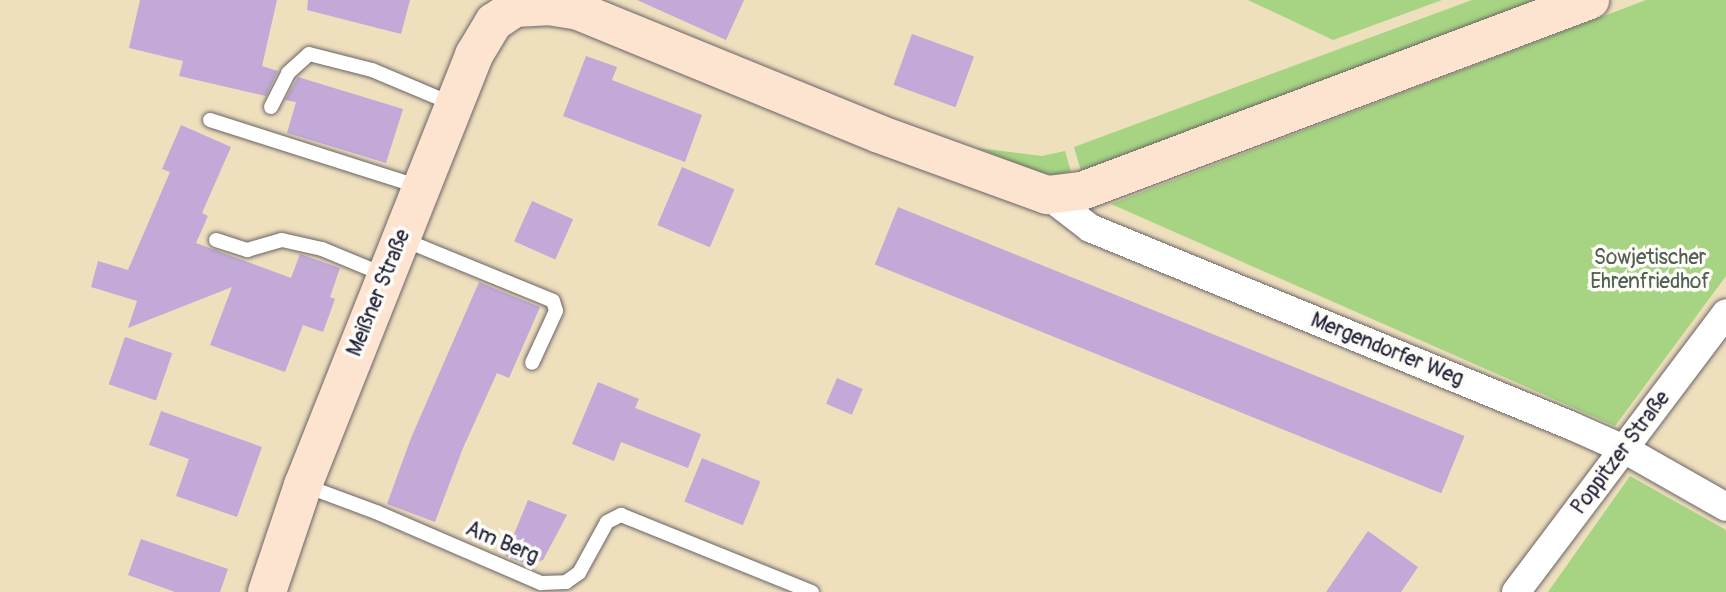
<!DOCTYPE html>
<meta charset="utf-8">
<style>
body{margin:0}
#map{position:relative;width:1726px;height:592px;overflow:hidden;background:#eedfbd;font-family:Pangolin,sans-serif}
div>[style]{position:absolute}
[style*='--x']{left:calc(var(--x)*1px);top:calc(var(--y)*1px);width:calc(var(--w)*1px);rotate:calc(var(--a)*1deg)}
.green>*{inset:0;background:#a6d482}
.building>*{inset:0;background:#c2a9d7;transform-origin:0 0}
.roads{filter:drop-shadow(0 0 2px #696468) drop-shadow(0 0 2px #696468)}
.service>*{height:14px;margin:-7px;padding:0 7px;transform-origin:7px;border-radius:7px;background:#fff}
.minor>*{height:28px;margin:-14px;padding:0 14px;transform-origin:14px;border-radius:14px;background:#fff}
.secondary>*{height:38px;margin:-19px;padding:0 19px;transform-origin:19px;border-radius:19px;background:#fde4d1}
span{translate:-50% -50%;white-space:nowrap;text-align:center;line-height:1.15;-webkit-text-stroke:7px #fdfcf7;paint-order:stroke}
.park-label{font-size:21px;color:#506054}
.street-label{font-size:21px;color:#22223b}
</style>
<div id="map">
<div class="green">
<i style="clip-path:polygon(1248px 0,1442px 0,1333px 40px)"></i>
<i style="clip-path:polygon(1472px 0,1548px 0,1314px 89px,1081px 171px,1074px 147px)"></i>
<i style="clip-path:polygon(1646px 0,1726px 0,1726px 276px,1615px 426px,1111px 204px)"></i>
<i style="clip-path:polygon(978px 148px,1042px 156px,1065px 151px,1071px 172px,1055px 175px,1038px 172px)"></i>
<i style="clip-path:polygon(1630px 476px,1726px 530px,1726px 592px,1548px 592px)"></i>
</div>
<div class="building">
<i style="clip-path:polygon(140px 0,277px 0,262px 66px,278px 71px,266px 96px,179px 76px,183px 61px,129px 48px)"></i>
<i style="clip-path:polygon(308px 0,410px 0,401px 34px,307px 10px)"></i>
<i style="clip-path:polygon(637px 0,744px 0,726px 40px)"></i>
<i style="left:912px;top:34px;width:66px;height:54px;rotate:20deg"></i>
<i style="clip-path:polygon(586px 56px,617px 67px,612px 80px,702px 115px,685px 162px,563px 116px)"></i>
<i style="clip-path:polygon(298px 77px,403px 109px,386px 163px,287px 133px,296px 102px,285px 100px)"></i>
<i style="clip-path:polygon(181px 125px,231px 147px,202px 213px,208px 216px,196px 243px,291px 278px,300px 254px,340px 268px,330px 297px,335px 299px,323px 332px,303px 325px,285px 372px,210px 345px,232px 287px,128px 328px,137px 301px,91px 287px,98px 261px,128px 270px,170px 172px,162px 169px)"></i>
<i style="left:682px;top:167px;width:57px;height:63px;rotate:23deg"></i>
<i style="left:532px;top:201px;width:45px;height:44px;rotate:24deg"></i>
<i style="left:898px;top:207px;width:611px;height:62px;rotate:22deg"></i>
<i style="clip-path:polygon(479px 282px,540px 307px,509px 378px,497px 373px,463px 448px,435px 522px,387px 504px,411px 438px)"></i>
<i style="left:125px;top:337px;width:50px;height:50px;rotate:19deg"></i>
<i style="left:837px;top:378px;width:28px;height:28px;rotate:23deg"></i>
<i style="clip-path:polygon(598px 382px,639px 399px,635px 408px,701px 434px,688px 468px,621px 442px,614px 461px,572px 444px)"></i>
<i style="clip-path:polygon(161px 411px,262px 447px,237px 517px,176px 496px,189px 459px,149px 445px)"></i>
<i style="left:702px;top:458px;width:63px;height:47px;rotate:22deg"></i>
<i style="clip-path:polygon(528px 500px,567px 515px,543px 560px,529px 565px,505px 556px)"></i>
<i style="clip-path:polygon(1368px 531px,1418px 567px,1401px 592px,1326px 592px)"></i>
<i style="clip-path:polygon(141px 539px,228px 569px,220px 592px,175px 592px,128px 575px)"></i>
</div>
<div class="roads">
<div class="service">
<i style="--x:271;--y:107;--w:38;--a:-63"></i>
<i style="--x:288;--y:73;--w:28;--a:-42"></i>
<i style="--x:309;--y:54;--w:65;--a:14.3"></i>
<i style="--x:372;--y:70;--w:88;--a:22.8"></i>
<i style="--x:210;--y:120;--w:220;--a:17.7"></i>
<i style="--x:402;--y:239;--w:163;--a:22.3"></i>
<i style="--x:553;--y:301;--w:10;--a:73"></i>
<i style="--x:556;--y:311;--w:57;--a:114.8"></i>
<i style="--x:216;--y:240;--w:33;--a:18"></i>
<i style="--x:247;--y:250;--w:36;--a:-16"></i>
<i style="--x:282;--y:240;--w:41;--a:12.7"></i>
<i style="--x:322;--y:249;--w:68;--a:22.4"></i>
<i style="--x:306;--y:486;--w:75;--a:20.4"></i>
<i style="--x:376;--y:512;--w:180;--a:23.3"></i>
<i style="--x:541;--y:583;--w:25;--a:-2"></i>
<i style="--x:566;--y:582;--w:16;--a:-35"></i>
<i style="--x:579;--y:573;--w:58;--a:-61.2"></i>
<i style="--x:607;--y:522;--w:16;--a:-27"></i>
<i style="--x:621;--y:515;--w:206;--a:22"></i>
</div>
<div class="minor">
<i style="--x:1047;--y:195;--w:54;--a:37.5"></i>
<i style="--x:1090;--y:228;--w:521;--a:22.33"></i>
<i style="--x:1572;--y:426;--w:57;--a:23.9"></i>
<i style="--x:1624;--y:449;--w:117;--a:29.6"></i>
<i style="--x:1516;--y:592;--w:349;--a:-53"></i>
</div>
<div class="secondary">
<i style="--x:267;--y:592;--w:113;--a:-71.4"></i>
<i style="--x:303;--y:485;--w:463;--a:-68.3"></i>
<i style="--x:474;--y:55;--w:39;--a:-59"></i>
<i style="--x:494;--y:22;--w:25;--a:-34"></i>
<i style="--x:515;--y:8;--w:33;--a:-3"></i>
<i style="--x:548;--y:6;--w:30;--a:9"></i>
<i style="--x:578;--y:11;--w:325;--a:22.2"></i>
<i style="--x:879;--y:134;--w:179;--a:20"></i>
<i style="--x:1047;--y:195;--w:35;--a:-7"></i>
<i style="--x:1082;--y:191;--w:543;--a:-20.61"></i>
</div>
</div>
<div class="park-label">
<span style="left:1650px;top:270px">Sowjetischer<br>Ehrenfriedhof</span>
</div>
<div class="street-label">
<span style="left:379px;top:293px;rotate:-68deg">Meißner Straße</span>
<span style="left:1387px;top:350px;rotate:22deg">Mergendorfer Weg</span>
<span style="left:1621px;top:453px;rotate:-53deg">Poppitzer Straße</span>
<span style="left:502px;top:543px;rotate:23deg">Am Berg</span>
</div>
</div>
